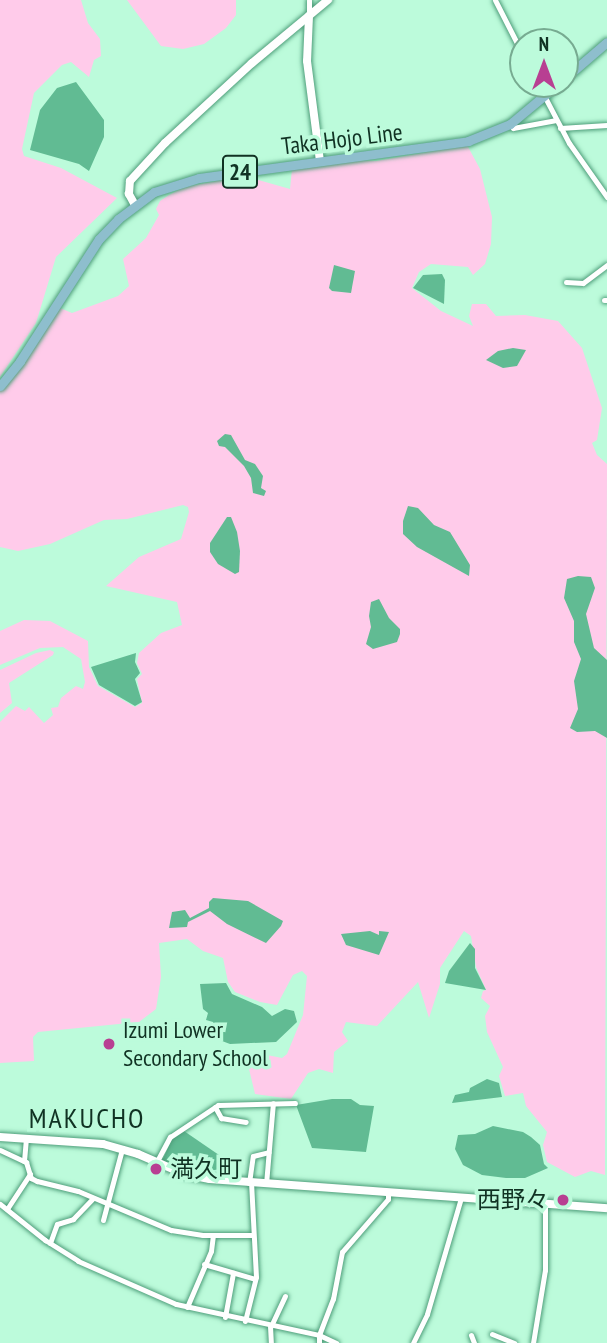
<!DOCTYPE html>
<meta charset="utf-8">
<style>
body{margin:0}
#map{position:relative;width:607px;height:1343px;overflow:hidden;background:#bcfbdb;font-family:"PT Sans Narrow","Noto Sans JP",sans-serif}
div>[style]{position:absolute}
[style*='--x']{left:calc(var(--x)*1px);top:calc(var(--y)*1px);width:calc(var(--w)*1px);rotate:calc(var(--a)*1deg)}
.green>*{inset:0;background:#ffcbea}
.water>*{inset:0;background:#61bb93}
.roads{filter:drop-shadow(0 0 2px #4e9e7a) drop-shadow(0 0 2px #4e9e7a)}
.street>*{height:5px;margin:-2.5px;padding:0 2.5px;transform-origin:2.5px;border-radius:2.5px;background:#fff}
.secondary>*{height:8px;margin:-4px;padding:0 4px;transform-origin:4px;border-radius:4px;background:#fff}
.primary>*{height:9px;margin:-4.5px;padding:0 4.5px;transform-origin:4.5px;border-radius:4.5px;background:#8ebecd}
.dots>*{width:19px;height:19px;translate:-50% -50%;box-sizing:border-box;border:4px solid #bcfbdb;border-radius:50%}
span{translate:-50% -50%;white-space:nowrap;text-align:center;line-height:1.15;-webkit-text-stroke:7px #bcfbdb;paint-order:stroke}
.shield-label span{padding:2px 5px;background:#bcfbdb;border:2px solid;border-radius:5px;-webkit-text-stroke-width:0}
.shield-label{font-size:23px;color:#103223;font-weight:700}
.street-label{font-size:24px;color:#103223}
.poi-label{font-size:24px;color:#103223}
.left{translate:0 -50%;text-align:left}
.right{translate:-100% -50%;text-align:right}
.quarter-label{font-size:28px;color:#103223;letter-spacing:2px}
.north{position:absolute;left:509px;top:28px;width:70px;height:70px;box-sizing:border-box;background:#bcfbdb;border:2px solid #77ab91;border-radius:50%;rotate:0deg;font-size:19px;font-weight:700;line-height:28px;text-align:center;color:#103223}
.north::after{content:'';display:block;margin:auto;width:24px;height:32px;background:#b83f92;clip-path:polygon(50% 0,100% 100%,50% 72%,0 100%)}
</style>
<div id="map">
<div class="green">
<i style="clip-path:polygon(0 0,81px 0,88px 23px,100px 39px,101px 56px,94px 60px,89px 77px,71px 62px,62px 65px,34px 93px,22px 149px,24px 156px,61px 168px,117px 198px,56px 257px,36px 323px,0 377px)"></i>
<i style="clip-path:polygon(127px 0,236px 0,236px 15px,226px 28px,204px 44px,183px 49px,161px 46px)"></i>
<i style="clip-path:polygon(467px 145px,480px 169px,492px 217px,491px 244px,485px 264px,473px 275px,468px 267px,431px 264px,419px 272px,412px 288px,441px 311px,473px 326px,469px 316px,472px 304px,486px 304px,496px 316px,525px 315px,558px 321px,582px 348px,602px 408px,597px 440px,592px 443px,597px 455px,607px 464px,605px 1175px,591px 1171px,575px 1177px,547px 1162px,543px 1145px,547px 1132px,526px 1106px,523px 1093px,505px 1096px,499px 1076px,503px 1067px,487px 1032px,485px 1016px,490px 1006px,481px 998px,483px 991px,486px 990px,476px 967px,471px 936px,464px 931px,440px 968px,440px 984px,429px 1018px,418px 982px,377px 1026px,346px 1022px,342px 1032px,348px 1041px,334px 1052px,333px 1073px,319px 1069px,308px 1073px,291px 1099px,255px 1094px,249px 1069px,267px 1055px,282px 1058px,287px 1054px,303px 1015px,307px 976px,302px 971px,293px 975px,277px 1005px,260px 1002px,235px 992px,228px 982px,223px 958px,203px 951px,187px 939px,159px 943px,161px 977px,156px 1009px,139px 1022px,38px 1032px,33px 1037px,34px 1061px,0 1063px,0 722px,16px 706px,25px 711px,29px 707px,44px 723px,53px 715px,51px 708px,58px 707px,61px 698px,76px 686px,83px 689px,85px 682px,81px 659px,63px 647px,40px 648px,0 665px,0 631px,24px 620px,50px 621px,88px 641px,89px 667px,98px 686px,135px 707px,142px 703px,137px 679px,142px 674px,137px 663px,139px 653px,161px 633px,182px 625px,177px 602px,106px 586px,139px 557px,181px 539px,189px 512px,188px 507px,183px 505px,127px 519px,104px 520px,50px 544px,18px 551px,0 547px,0 390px,23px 363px,60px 308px,72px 313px,118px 296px,129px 286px,123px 259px,146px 238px,159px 215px,156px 209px,160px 201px,169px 195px,184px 187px,244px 176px,290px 189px,292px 169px,352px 160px,376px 161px)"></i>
<i style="clip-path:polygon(50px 650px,54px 652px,53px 655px,9px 683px,12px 703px,0 713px,0 670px,36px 653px)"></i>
</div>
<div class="water">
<i style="clip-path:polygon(76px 82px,104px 120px,104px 137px,89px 171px,79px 164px,30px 150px,40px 110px,57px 88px)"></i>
<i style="clip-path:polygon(334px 265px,355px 271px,351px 293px,332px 291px,329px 288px)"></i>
<i style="clip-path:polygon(442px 274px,445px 280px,444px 304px,413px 288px,423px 275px)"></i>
<i style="clip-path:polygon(513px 348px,526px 350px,517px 366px,503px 368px,486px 360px,498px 351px)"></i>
<i style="clip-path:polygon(225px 434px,231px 435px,245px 460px,255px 464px,263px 476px,261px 488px,266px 491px,264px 496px,253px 493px,251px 478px,244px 466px,225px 447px,219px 446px,217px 441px)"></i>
<i style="clip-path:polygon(408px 506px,418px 508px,434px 525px,450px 532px,470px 565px,469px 576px,417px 547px,403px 534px,403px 521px)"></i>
<i style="clip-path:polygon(227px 517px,231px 517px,237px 532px,240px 551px,239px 572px,235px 574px,218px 564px,210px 552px,210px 543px)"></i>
<i style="clip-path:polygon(578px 576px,591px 577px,595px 588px,586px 614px,594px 648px,607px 660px,607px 738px,595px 731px,577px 732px,570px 728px,578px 709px,574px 681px,581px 659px,574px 642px,574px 621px,564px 598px,567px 579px)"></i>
<i style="clip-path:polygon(379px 599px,389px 618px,400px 629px,400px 634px,397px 642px,373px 649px,366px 644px,371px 627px,369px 616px,371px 602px)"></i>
<i style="clip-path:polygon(136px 653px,135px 662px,140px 673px,135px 679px,142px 702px,135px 706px,99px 685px,91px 667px)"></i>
<i style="clip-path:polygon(213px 898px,248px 901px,283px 921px,281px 926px,266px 943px,227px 924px,210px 911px,188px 922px,187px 927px,169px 928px,172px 912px,185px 910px,190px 918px,209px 908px,209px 902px)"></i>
<i style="clip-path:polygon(370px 931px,379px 935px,379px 931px,389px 932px,379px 955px,346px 945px,341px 934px)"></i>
<i style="clip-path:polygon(470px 943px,475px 949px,475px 968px,486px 990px,445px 983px,449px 971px)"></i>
<i style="clip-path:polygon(226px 983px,232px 994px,262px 1007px,272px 1016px,285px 1009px,294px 1011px,297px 1022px,276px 1042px,230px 1044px,214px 1038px,213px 1022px,206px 1020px,208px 1013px,203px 1009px,200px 984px)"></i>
<i style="clip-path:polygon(487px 1079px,499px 1083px,502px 1097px,452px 1103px,455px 1095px,469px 1092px,470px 1088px)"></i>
<i style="clip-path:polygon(332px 1099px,351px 1099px,360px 1105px,374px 1106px,366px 1152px,312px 1148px,296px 1105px)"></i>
<i style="clip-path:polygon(493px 1126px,523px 1132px,531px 1137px,540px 1145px,544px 1164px,548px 1168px,525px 1178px,506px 1178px,482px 1175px,463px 1165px,455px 1149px,458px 1135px,475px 1134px)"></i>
<i style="clip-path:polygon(184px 1131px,219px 1155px,221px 1169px,201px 1172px,162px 1161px,172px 1139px)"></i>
</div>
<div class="roads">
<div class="street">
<i style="--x:495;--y:0;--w:62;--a:63"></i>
<i style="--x:309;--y:16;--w:16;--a:-90"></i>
<i style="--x:538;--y:84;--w:67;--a:62.3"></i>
<i style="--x:569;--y:143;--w:66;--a:54.9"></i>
<i style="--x:510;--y:124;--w:5;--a:53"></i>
<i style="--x:513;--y:128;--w:44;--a:-10.5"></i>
<i style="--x:560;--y:128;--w:47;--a:-3.7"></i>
<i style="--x:566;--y:282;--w:17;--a:3"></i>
<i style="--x:583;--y:283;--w:30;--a:-37"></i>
<i style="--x:604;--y:300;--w:3;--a:0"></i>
<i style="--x:215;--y:1107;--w:13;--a:61"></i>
<i style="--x:221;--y:1118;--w:25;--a:9"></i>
<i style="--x:0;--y:1150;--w:29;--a:25"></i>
<i style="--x:26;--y:1162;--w:17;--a:73"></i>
<i style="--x:31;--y:1178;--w:7;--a:27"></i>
<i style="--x:37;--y:1181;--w:42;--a:13.7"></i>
<i style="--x:78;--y:1191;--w:101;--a:22.8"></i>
<i style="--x:171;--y:1230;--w:32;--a:9"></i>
<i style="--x:203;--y:1235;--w:50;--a:0"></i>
<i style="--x:24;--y:1161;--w:22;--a:-85"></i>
<i style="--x:156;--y:1163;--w:30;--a:-62"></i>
<i style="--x:170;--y:1137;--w:58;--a:-33.7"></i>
<i style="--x:218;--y:1105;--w:77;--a:-1.5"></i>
<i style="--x:249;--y:1183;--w:27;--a:-82"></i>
<i style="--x:253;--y:1156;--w:16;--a:-14"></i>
<i style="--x:266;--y:1184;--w:81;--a:-85.1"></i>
<i style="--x:0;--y:1204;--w:58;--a:38.7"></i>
<i style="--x:45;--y:1240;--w:39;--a:32"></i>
<i style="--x:78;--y:1261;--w:107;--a:23.7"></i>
<i style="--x:176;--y:1304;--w:146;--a:12.2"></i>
<i style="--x:319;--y:1335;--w:19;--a:25"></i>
<i style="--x:7;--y:1209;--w:42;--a:-56.7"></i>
<i style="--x:103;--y:1220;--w:73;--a:-75"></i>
<i style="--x:50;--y:1243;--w:20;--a:-70"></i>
<i style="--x:57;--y:1224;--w:17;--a:-17"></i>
<i style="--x:73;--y:1219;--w:28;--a:-46"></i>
<i style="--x:204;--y:1264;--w:53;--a:16.4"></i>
<i style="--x:187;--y:1307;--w:61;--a:-66.8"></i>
<i style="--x:211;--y:1251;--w:16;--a:-83"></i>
<i style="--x:225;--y:1317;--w:45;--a:-79.7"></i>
<i style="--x:245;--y:1321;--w:45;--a:-76"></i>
<i style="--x:256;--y:1277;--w:94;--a:-93"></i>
<i style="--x:270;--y:1326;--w:17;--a:87"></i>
<i style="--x:271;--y:1326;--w:33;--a:-65"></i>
<i style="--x:492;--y:1334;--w:24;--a:22"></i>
<i style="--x:471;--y:1335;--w:9;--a:69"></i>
<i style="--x:319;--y:1343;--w:8;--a:-90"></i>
<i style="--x:319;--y:1335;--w:39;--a:-69"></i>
<i style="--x:333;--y:1299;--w:48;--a:-79.2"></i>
<i style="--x:342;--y:1252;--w:70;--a:-49"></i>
<i style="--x:388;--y:1199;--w:6;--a:-90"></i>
<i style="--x:413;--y:1343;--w:32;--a:-64"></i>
<i style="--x:427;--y:1314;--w:121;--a:-73.7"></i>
<i style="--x:533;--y:1343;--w:74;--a:-80.7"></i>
<i style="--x:545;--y:1270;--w:65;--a:-90"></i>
</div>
<div class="secondary">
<i style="--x:309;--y:16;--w:45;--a:92.5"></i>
<i style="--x:307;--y:61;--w:101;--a:82.6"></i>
<i style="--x:135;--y:205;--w:13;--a:-119"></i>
<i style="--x:129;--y:194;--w:13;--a:-86"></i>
<i style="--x:130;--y:181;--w:52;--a:-47.4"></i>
<i style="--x:165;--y:143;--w:118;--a:-42.6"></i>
<i style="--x:252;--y:63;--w:99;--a:-39.7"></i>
<i style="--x:0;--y:1137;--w:103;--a:3.9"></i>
<i style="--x:103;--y:1144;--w:36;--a:16"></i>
<i style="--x:138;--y:1154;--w:50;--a:23.5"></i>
<i style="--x:184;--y:1174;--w:26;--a:11"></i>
<i style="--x:210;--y:1179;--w:398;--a:4.2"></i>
</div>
<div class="primary">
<i style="--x:565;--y:78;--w:55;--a:-40.6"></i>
<i style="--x:0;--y:386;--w:32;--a:-51"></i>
<i style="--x:20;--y:361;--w:145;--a:-57.1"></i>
<i style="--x:99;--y:239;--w:28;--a:-46"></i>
<i style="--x:118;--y:219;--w:45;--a:-36.9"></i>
<i style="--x:154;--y:192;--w:47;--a:-17.3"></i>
<i style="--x:199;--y:178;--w:272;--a:-7.8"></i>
<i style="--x:468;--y:141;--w:45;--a:-22"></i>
<i style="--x:510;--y:124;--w:62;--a:-39.8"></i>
</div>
</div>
<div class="dots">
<i style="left:109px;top:1044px;background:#b83f92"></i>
<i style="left:156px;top:1169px;background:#b83f92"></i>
<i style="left:563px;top:1200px;background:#b83f92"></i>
</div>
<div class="shield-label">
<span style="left:240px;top:172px">24</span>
</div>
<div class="street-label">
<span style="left:342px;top:139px;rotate:-7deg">Taka Hojo Line</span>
</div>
<div class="poi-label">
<span class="left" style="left:123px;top:1044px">Izumi Lower<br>Secondary School</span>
<span class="left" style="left:170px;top:1169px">満久町</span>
<span class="right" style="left:549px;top:1200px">西野々</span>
</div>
<div class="quarter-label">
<span style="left:87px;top:1118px">MAKUCHO</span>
</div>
<div class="north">N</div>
</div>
